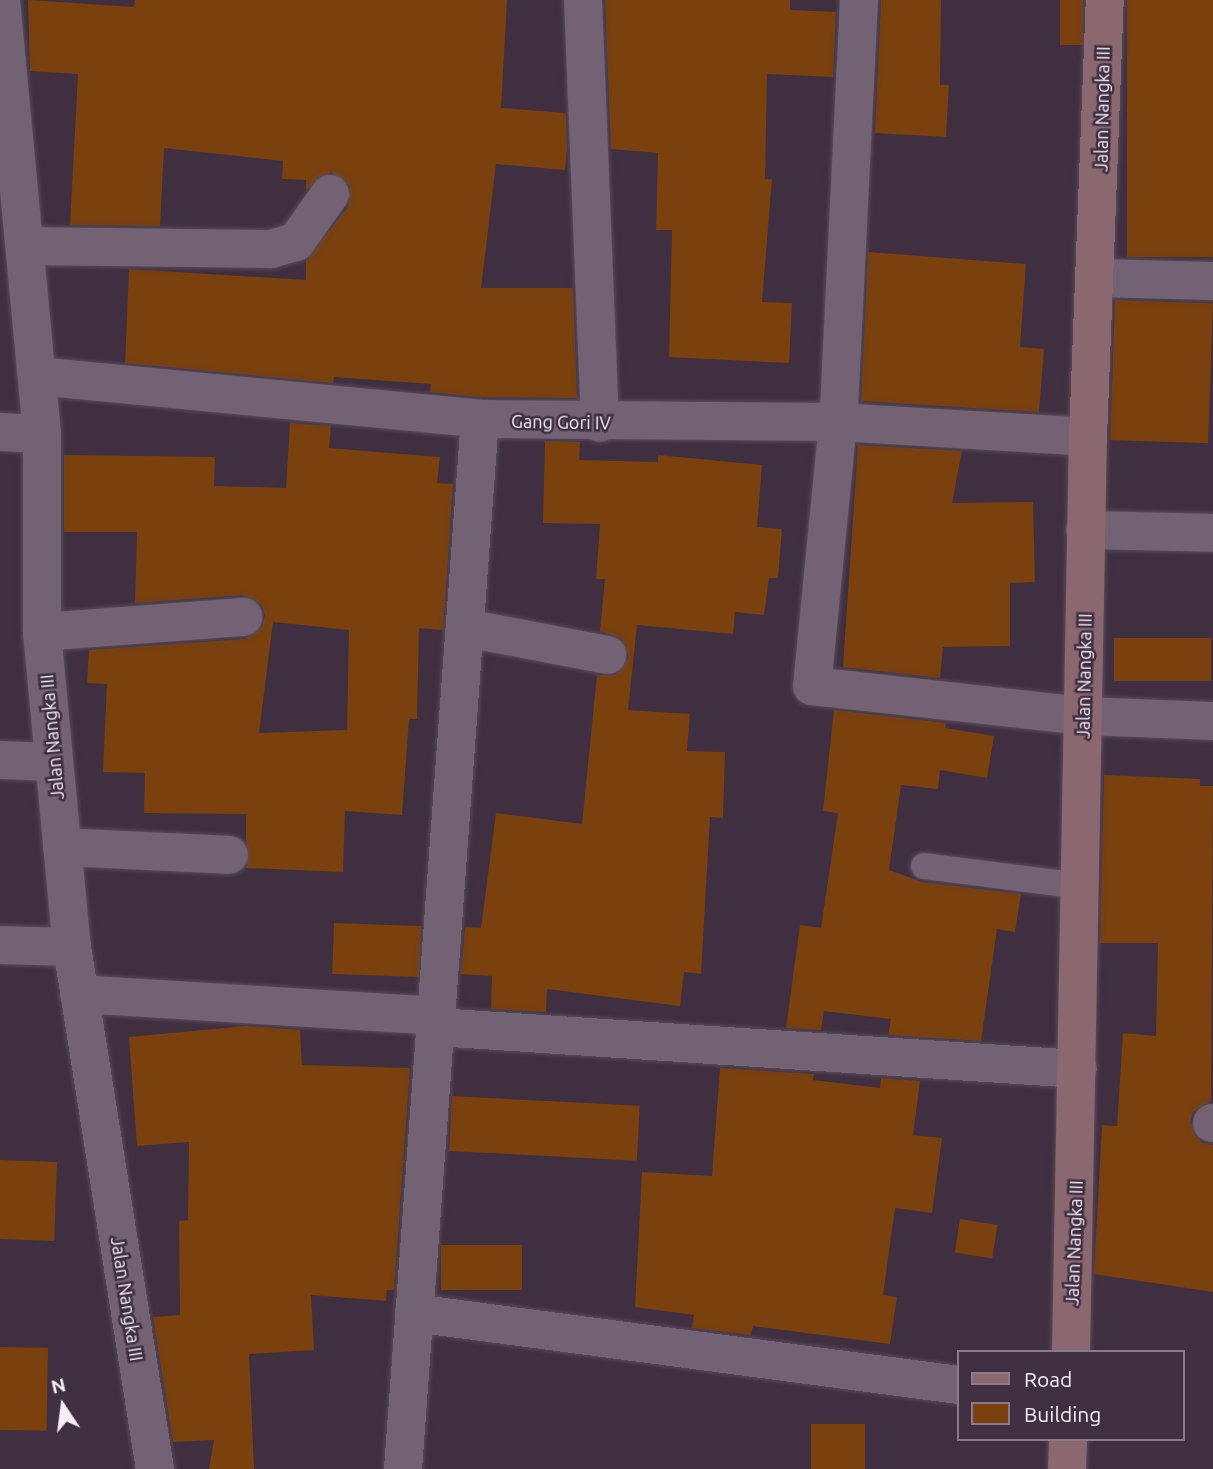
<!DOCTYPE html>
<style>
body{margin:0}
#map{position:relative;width:1213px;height:1469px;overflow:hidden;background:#3f2f40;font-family:Ubuntu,sans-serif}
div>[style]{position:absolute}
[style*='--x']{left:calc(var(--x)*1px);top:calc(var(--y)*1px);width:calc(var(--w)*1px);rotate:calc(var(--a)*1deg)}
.building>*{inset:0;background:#7a400e;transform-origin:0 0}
.roads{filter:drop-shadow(0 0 2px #584b59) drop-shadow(0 0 2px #584b59)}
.lane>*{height:26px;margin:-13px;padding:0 13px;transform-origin:13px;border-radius:13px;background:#736174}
.street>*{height:38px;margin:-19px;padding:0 19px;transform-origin:19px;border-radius:19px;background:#736174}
.secondary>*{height:38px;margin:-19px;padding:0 19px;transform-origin:19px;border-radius:19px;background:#8b6870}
span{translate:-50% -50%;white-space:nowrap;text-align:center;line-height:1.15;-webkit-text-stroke:5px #3f2f40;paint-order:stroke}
.street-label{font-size:18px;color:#f8eef9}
.legend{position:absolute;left:957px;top:1350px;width:228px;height:91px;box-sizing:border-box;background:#3f2f40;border:2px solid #897b8a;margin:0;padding:9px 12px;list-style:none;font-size:21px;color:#f8eef9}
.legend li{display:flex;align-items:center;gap:14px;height:35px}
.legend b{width:35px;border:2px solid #897b8a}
.north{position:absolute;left:28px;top:1371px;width:70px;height:70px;-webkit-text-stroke:5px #3f2f40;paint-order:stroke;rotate:347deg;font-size:19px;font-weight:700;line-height:28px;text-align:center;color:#f8eef9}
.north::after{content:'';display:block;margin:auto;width:24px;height:32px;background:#f8eef9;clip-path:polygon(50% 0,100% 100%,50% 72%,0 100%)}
</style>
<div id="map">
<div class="building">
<i style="clip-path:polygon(28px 0,134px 7px,135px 0,507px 0,501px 108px,566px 113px,567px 149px,565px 170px,496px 164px,481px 288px,573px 288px,577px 398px,481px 397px,430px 392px,431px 384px,334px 377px,333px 383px,125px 363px,129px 269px,306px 280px,306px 260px,348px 207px,350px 186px,331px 172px,306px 190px,306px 180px,282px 179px,283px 161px,164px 148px,160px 226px,70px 225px,78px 74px,30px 71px)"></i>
<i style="clip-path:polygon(605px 0,790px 0,790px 10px,836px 12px,833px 77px,767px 74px,765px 179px,772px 179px,762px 302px,792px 303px,789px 363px,669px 357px,672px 230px,656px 230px,658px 153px,611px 149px)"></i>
<i style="clip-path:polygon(881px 0,941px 0,940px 85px,949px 85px,946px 137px,875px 133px)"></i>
<i style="left:1060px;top:0;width:23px;height:45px"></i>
<i style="left:1127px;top:0;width:86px;height:257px"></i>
<i style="clip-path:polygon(868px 252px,1026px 264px,1020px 347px,1044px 349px,1039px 412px,861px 401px)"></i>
<i style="left:1115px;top:300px;width:98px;height:140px;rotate:2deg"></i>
<i style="clip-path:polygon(evenodd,290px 423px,331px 426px,329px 448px,440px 457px,437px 483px,453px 484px,443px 630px,419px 628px,417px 719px,409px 719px,402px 815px,345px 811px,343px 872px,246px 868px,246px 814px,144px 813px,145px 773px,103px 772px,107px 684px,87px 683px,89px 650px,245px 639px,262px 627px,265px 615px,261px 604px,242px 595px,135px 603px,137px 532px,64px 532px,64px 455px,215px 457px,214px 486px,286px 488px,290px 423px,273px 622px,349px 630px,347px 730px,259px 733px,273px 622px)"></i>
<i style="clip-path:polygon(545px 441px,580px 442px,579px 460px,658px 462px,658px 455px,762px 465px,757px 527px,782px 529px,778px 578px,769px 578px,764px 615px,735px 612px,733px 634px,637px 625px,628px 710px,690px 714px,687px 751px,725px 752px,723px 818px,710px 817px,701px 974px,684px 972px,680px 1006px,547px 989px,546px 1012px,491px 1009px,492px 976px,461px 974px,465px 927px,481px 928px,496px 813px,582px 824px,597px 675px,615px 675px,629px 658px,622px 639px,600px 631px,605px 579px,596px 579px,600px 524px,543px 523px)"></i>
<i style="clip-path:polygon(858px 445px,962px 451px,952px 503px,1033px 502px,1035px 582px,1010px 583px,1010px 646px,943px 647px,940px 678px,843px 667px)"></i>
<i style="left:1211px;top:638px;width:43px;height:97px;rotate:90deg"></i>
<i style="clip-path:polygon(834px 710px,946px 723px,945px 728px,994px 736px,987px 778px,940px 770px,938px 789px,901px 785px,889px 870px,922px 882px,1021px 894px,1015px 932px,997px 929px,981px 1041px,888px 1035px,891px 1019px,824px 1011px,821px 1030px,786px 1028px,800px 925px,821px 928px,838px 813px,823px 811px)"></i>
<i style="clip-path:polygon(1104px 775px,1200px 779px,1200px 786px,1213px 786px,1211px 1101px,1193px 1112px,1190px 1122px,1201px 1142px,1213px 1145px,1213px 1292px,1094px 1274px,1102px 1125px,1117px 1126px,1123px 1033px,1156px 1036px,1158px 943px,1100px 943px)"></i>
<i style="left:334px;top:923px;width:87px;height:51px;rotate:2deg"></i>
<i style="clip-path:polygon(246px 1026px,300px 1030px,302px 1065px,410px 1068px,394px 1290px,387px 1290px,386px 1301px,311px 1295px,314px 1350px,249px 1354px,254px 1469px,209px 1469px,214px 1440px,173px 1442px,153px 1317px,180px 1315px,179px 1221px,188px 1220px,189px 1142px,137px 1146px,129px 1037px)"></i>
<i style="clip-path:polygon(720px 1068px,814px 1074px,813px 1080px,880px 1088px,881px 1078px,920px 1081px,913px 1135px,942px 1138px,932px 1213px,895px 1208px,883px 1295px,897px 1297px,890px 1344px,753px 1326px,751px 1335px,692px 1328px,694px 1315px,635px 1307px,642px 1172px,712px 1176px)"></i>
<i style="left:452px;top:1096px;width:188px;height:55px;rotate:3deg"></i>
<i style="left:0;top:1160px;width:57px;height:79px;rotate:2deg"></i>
<i style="left:960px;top:1219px;width:38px;height:34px;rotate:9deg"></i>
<i style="left:441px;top:1245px;width:81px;height:45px"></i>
<i style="left:0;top:1347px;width:48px;height:83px;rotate:1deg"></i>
<i style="left:811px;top:1424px;width:54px;height:45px"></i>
</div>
<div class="roads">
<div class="lane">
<i style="--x:924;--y:866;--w:158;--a:7.3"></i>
</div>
<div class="street">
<i style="--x:1;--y:0;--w:436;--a:84.6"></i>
<i style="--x:42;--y:434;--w:198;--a:90"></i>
<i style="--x:42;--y:632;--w:316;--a:84.6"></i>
<i style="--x:72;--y:947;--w:529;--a:80.97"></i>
<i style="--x:583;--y:0;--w:423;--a:87.7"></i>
<i style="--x:859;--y:0;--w:423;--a:92.8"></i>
<i style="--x:838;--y:422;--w:265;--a:95.6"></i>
<i style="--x:812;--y:686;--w:274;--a:6.3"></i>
<i style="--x:1084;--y:716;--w:129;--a:2.2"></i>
<i style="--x:25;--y:246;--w:246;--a:0.7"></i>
<i style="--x:271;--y:249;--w:26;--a:-16"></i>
<i style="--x:296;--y:242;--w:59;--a:-54.7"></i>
<i style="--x:1098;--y:278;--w:115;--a:1.5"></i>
<i style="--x:37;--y:376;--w:445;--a:5.5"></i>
<i style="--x:480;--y:419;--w:358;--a:0.5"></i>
<i style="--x:838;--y:422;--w:250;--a:3.4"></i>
<i style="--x:0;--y:432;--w:42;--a:2.7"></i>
<i style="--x:1085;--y:530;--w:128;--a:1.3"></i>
<i style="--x:466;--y:628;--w:144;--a:10.8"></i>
<i style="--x:42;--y:632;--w:202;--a:-4.3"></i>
<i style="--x:0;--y:760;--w:53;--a:2.2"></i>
<i style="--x:62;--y:847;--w:167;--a:2.7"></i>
<i style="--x:0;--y:945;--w:72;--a:1.6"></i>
<i style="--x:79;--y:994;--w:358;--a:3.5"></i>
<i style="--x:436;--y:1027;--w:643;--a:3.74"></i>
<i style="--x:1212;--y:1123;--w:1;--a:0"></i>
<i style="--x:414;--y:1313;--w:550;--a:7.53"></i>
<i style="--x:403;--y:1469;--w:1053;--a:-85.81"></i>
</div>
<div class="secondary">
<i style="--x:1071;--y:1352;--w:915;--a:-88.94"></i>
<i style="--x:1088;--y:437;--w:437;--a:-87.8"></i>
<i style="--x:1067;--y:1469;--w:30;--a:-88"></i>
</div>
</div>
<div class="street-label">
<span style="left:1102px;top:109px;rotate:-89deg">Jalan Nangka III</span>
<span style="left:561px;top:422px;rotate:1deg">Gang Gori IV</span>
<span style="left:1084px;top:676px;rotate:-89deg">Jalan Nangka III</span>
<span style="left:52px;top:737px;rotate:-95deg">Jalan Nangka III</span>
<span style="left:1074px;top:1243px;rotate:-88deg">Jalan Nangka III</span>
<span style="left:127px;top:1299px;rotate:81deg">Jalan Nangka III</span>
</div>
<ul class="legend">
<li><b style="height:9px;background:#8b6870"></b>Road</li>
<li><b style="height:19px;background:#7a400e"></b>Building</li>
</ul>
<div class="north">N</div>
</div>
